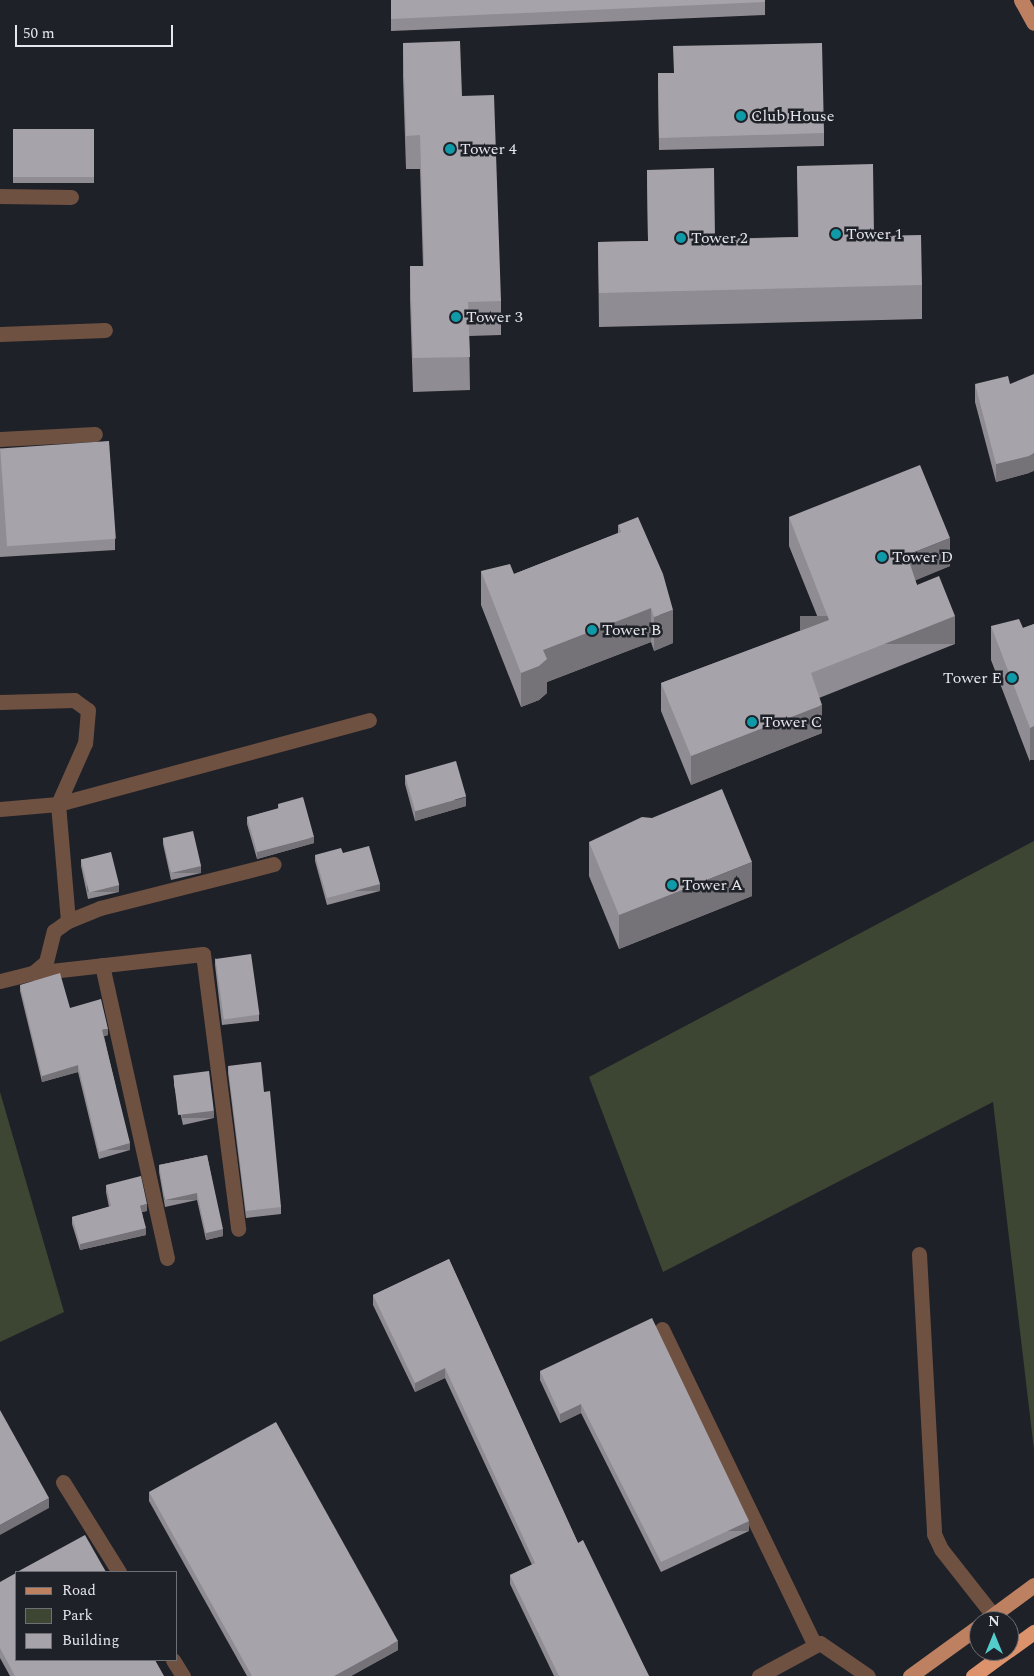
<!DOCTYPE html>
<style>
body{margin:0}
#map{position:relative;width:1034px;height:1676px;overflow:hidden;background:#1f2128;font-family:Spectral,serif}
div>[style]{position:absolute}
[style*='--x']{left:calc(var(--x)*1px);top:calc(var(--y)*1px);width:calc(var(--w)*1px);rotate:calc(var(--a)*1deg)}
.green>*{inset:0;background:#3c4632}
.minor>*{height:15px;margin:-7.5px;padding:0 7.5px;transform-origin:7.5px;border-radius:7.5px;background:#6f5142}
.major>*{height:15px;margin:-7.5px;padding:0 7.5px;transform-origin:7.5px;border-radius:7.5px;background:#bd8060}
.highway>*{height:15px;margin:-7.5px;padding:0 7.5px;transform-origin:7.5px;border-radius:7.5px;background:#dc926b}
.wall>*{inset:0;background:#908c93;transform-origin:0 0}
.shaded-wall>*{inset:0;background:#757278;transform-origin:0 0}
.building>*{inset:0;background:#a7a3ab;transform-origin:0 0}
.dots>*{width:14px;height:14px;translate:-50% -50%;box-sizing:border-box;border:2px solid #1f2128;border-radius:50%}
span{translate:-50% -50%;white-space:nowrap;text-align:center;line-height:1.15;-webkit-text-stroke:5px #1f2128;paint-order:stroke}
.poi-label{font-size:16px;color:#e6e7ec}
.left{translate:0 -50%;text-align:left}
.right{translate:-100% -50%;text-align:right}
.legend{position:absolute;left:15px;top:1571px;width:162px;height:90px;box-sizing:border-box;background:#1f2128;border:1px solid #6f7076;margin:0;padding:6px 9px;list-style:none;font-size:15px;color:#e6e7ec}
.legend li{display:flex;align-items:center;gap:10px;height:25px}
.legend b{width:25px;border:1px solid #6f7076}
.north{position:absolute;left:969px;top:1611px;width:50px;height:50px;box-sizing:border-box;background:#1f2128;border:1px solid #6f7076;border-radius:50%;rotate:0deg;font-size:14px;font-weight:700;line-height:20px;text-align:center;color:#e6e7ec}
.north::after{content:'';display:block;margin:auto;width:18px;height:22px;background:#52cdcc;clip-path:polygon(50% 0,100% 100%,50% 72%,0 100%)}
.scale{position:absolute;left:15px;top:25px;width:158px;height:22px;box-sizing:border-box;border:2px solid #e6e7ec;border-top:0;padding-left:6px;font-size:15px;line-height:18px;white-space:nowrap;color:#e6e7ec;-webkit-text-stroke:4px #1f2128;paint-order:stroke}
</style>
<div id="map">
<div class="green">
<i style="clip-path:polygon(1034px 841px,1034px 1450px,993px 1102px,663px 1272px,589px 1077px)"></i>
<i style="clip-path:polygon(0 1092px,64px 1312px,0 1342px)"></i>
</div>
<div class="minor">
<i style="--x:0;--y:196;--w:71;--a:0.8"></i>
<i style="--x:0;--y:334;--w:105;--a:-2.2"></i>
<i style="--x:0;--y:439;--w:95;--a:-3"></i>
<i style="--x:0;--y:702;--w:74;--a:-1.5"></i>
<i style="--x:74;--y:700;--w:17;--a:36"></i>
<i style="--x:88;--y:710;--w:33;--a:95"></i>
<i style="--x:85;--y:743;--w:67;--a:113.9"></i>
<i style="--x:58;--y:804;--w:117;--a:85.1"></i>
<i style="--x:0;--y:809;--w:58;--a:-4.9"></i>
<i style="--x:58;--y:804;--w:322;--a:-15.1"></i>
<i style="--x:102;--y:965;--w:300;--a:77.5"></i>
<i style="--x:33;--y:973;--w:171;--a:-6.4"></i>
<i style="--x:203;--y:954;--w:277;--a:82.7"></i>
<i style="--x:0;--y:981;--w:34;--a:-14"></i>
<i style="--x:33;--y:973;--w:17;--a:-40"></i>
<i style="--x:46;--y:962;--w:32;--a:-76"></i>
<i style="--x:54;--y:931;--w:17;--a:-36"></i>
<i style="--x:68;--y:921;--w:35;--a:-22"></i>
<i style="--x:100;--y:908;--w:179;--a:-14.2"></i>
<i style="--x:919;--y:1254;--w:280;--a:86.9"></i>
<i style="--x:934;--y:1534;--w:17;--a:65"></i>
<i style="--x:941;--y:1549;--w:84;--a:51.8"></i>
<i style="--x:662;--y:1329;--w:350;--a:64.2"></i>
<i style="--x:63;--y:1482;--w:106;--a:58.1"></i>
<i style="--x:173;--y:1660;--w:19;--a:58"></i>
<i style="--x:759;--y:1676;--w:69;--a:-28.4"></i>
<i style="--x:820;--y:1643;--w:58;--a:34.5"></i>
</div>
<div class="major">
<i style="--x:1021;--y:0;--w:26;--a:61"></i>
<i style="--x:985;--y:1621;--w:61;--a:-36.3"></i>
<i style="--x:910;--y:1676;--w:85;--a:-35.9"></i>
</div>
<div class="highway">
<i style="--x:1009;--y:1650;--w:31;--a:-36"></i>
<i style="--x:973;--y:1676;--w:42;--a:-36.3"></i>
</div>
<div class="wall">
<i style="clip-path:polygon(391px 0,765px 0,765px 15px,391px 31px)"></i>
<i style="clip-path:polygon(403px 43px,462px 96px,501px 301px,501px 335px,469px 336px,470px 390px,413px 392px,410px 300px,410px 266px,423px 266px,420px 169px,406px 169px,403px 77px)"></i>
<i style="clip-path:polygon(658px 73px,824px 133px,824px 146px,659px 150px)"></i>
<i style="left:94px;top:129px;width:54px;height:81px;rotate:90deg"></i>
<i style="clip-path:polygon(797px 166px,874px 236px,922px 285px,922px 319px,599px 327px,598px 242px,648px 241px,647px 170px,715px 239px,798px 237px)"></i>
<i style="clip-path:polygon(975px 384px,1029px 473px,996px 482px,975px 402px)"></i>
<i style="clip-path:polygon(0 448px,115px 539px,115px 550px,0 557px)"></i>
<i style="clip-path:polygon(789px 517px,950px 566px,915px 580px,917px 585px,955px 644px,819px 698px,822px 733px,691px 785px,661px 711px,661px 683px,820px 623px,789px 546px)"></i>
<i style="clip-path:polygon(618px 525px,673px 643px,654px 651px,651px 642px,547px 682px,547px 693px,539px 700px,521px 707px,481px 605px,481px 571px,514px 574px,618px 533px)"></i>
<i style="clip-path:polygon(1034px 624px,1030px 762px,991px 660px,991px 626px,1023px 628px)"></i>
<i style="clip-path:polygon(405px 775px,466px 806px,415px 821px,405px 784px)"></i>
<i style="clip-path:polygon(278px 804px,314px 843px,257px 859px,247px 824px,247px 817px,278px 809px)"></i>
<i style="clip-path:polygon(163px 838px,201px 873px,171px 880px,163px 844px)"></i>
<i style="clip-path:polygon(589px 842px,752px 896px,619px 949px,589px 876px)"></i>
<i style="clip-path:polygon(315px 855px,380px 891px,327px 905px,315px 861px)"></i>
<i style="clip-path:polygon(81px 859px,119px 892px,88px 899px,81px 866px)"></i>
<i style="clip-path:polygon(215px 958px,259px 1014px,259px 1021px,222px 1025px,215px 965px)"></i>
<i style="clip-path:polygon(20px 985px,70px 1008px,108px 1035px,104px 1036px,130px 1150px,99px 1159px,78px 1072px,42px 1082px,20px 991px)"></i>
<i style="clip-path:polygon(228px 1066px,281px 1207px,281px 1214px,246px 1218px,228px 1073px)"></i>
<i style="clip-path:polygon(174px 1078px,214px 1118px,183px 1125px,174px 1085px)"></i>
<i style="clip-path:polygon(207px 1155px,223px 1236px,206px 1240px,197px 1200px,165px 1207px,159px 1172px,159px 1165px)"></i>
<i style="clip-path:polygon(106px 1185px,147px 1211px,142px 1212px,146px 1235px,80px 1250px,72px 1224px,72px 1217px,109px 1207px,106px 1192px)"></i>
<i style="clip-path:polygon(449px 1259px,578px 1543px,649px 1676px,554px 1676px,510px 1584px,510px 1575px,532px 1565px,445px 1378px,415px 1392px,373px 1305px,373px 1295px)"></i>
<i style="clip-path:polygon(540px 1371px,749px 1531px,661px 1572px,581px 1413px,560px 1423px,540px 1380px)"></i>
<i style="clip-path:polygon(149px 1492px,398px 1650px,351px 1676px,247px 1676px,149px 1501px)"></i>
<i style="clip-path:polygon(0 1582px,164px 1676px,10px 1676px,0 1658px)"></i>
</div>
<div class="shaded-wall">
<i style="clip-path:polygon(1034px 453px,1034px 471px,1029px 473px,996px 482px,996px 464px)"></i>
<i style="clip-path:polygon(950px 538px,950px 566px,907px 584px,907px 555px)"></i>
<i style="clip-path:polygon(651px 608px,651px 642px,547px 682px,547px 693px,539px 700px,521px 707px,521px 673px,543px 650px)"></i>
<i style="clip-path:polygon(673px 610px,673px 643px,654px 651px,654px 617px)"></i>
<i style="left:955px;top:616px;width:28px;height:155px;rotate:90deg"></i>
<i style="clip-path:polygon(822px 705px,822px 733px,691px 785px,691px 756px)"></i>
<i style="left:1034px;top:726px;width:34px;height:4px;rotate:90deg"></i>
<i style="clip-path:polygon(466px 797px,466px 806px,415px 821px,415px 811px)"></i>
<i style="clip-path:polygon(314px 837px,314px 843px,257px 859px,257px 852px)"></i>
<i style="clip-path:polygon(752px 862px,752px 896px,619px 949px,619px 915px)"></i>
<i style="left:201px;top:866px;width:7px;height:31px;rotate:90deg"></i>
<i style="left:380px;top:884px;width:7px;height:55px;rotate:90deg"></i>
<i style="left:119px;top:885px;width:7px;height:32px;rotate:90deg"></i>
<i style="clip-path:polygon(108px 1029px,108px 1035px,102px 1037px,102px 1030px)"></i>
<i style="clip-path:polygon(78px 1065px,78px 1072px,42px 1082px,42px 1076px)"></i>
<i style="left:214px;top:1111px;width:7px;height:32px;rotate:90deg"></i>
<i style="left:130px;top:1143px;width:7px;height:32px;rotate:90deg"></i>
<i style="left:197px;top:1193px;width:7px;height:33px;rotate:90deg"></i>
<i style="clip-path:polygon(147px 1204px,147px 1211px,140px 1212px,140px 1206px)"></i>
<i style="clip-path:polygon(146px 1228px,146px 1235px,80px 1250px,80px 1244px)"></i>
<i style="clip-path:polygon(223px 1229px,223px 1236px,206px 1240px,206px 1233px)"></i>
<i style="clip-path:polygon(445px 1368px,445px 1378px,415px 1392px,415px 1383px)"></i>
<i style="clip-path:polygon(581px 1404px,581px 1413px,560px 1423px,560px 1414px)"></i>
<i style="clip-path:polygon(49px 1498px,49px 1508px,0 1535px,0 1525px)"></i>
<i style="left:749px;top:1521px;width:10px;height:97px;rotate:90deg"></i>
<i style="clip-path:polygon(398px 1641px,398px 1650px,351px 1676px,334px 1676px)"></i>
</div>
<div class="building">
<i style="clip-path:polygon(391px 0,765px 0,765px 2px,391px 19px)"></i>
<i style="clip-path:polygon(460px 41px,462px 96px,494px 95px,501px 301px,468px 302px,470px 357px,413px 358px,410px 266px,424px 266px,420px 135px,406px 136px,403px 43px)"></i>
<i style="clip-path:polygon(822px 43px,824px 133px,659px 138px,658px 73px,674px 73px,673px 46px)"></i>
<i style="left:94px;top:129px;width:48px;height:81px;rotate:90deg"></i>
<i style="clip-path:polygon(873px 164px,874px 236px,921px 235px,922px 285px,599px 293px,598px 242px,648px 241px,647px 170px,714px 168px,715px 239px,771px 238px,799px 237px,797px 166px)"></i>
<i style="clip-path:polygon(1034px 374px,1034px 453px,1029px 456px,996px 464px,975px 384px,1008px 376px,1010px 384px)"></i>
<i style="left:109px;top:441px;width:98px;height:109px;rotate:86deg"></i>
<i style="clip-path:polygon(920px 465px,950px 538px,907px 555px,917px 585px,939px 576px,955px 616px,811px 673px,822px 705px,691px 756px,661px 683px,829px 620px,789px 517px)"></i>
<i style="clip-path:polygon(638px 517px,663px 574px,673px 610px,654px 617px,651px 608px,543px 650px,547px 659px,539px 666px,521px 673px,481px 571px,510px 564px,514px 574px,621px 532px,618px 525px)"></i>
<i style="clip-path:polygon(1019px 619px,1023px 628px,1034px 624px,1034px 726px,1030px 728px,991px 626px)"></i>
<i style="left:456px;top:761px;width:37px;height:53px;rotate:74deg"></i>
<i style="clip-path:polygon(722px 789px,752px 862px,619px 915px,589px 842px,642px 817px,652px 818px)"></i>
<i style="clip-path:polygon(303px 797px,314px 837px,257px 852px,247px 817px,279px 808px,278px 804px)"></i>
<i style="left:193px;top:831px;width:36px;height:31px;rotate:77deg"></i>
<i style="clip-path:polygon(369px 846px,380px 884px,327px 898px,315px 855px,341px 848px,343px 853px)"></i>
<i style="left:111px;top:852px;width:34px;height:31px;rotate:76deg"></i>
<i style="left:251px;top:954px;width:61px;height:36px;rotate:82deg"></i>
<i style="clip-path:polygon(60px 973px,70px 1008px,101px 999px,108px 1029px,102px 1030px,130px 1143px,99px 1152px,78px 1065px,42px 1076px,20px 985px)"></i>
<i style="clip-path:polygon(261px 1062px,264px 1092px,270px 1091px,281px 1207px,246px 1211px,228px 1066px)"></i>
<i style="left:209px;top:1071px;width:40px;height:36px;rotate:83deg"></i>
<i style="clip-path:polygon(207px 1155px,223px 1229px,206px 1233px,197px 1193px,165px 1200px,159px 1165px)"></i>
<i style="clip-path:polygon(141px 1176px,147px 1204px,140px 1206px,146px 1228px,80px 1244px,72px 1217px,111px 1206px,106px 1185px)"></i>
<i style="clip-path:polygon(449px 1259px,578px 1543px,583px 1540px,649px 1676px,559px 1676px,510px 1575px,535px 1563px,445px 1368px,415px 1383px,373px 1295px)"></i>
<i style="clip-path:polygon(652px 1318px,749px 1521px,661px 1562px,581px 1404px,560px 1414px,540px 1371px)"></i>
<i style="clip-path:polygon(0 1410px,49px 1498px,0 1525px)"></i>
<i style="clip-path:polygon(276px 1422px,398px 1641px,334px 1676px,252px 1676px,149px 1492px)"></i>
<i style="clip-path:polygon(85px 1535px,106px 1572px,17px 1572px)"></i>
<i style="clip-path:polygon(16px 1573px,16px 1660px,155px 1660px,164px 1676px,15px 1676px,0 1648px,0 1582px)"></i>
</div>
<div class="dots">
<i style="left:741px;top:116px;background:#0f9aa8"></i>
<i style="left:450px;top:149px;background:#0f9aa8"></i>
<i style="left:836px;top:234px;background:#0f9aa8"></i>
<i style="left:681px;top:238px;background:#0f9aa8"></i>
<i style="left:456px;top:317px;background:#0f9aa8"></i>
<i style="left:882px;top:557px;background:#0f9aa8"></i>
<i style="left:592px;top:630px;background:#0f9aa8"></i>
<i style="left:1012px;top:678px;background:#0f9aa8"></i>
<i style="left:752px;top:722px;background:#0f9aa8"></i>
<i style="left:672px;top:885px;background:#0f9aa8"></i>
</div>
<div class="poi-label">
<span class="left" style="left:751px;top:116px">Club House</span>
<span class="left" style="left:460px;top:149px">Tower 4</span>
<span class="left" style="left:846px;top:234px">Tower 1</span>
<span class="left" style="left:691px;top:238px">Tower 2</span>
<span class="left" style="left:466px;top:317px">Tower 3</span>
<span class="left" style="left:892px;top:557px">Tower D</span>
<span class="left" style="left:602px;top:630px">Tower B</span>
<span class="right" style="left:1002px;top:678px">Tower E</span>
<span class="left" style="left:762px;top:722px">Tower C</span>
<span class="left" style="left:682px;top:885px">Tower A</span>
</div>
<ul class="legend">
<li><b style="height:6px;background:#bd8060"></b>Road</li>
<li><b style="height:14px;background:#3c4632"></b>Park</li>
<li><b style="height:14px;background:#a7a3ab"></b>Building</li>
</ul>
<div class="north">N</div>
<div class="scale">50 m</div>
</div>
